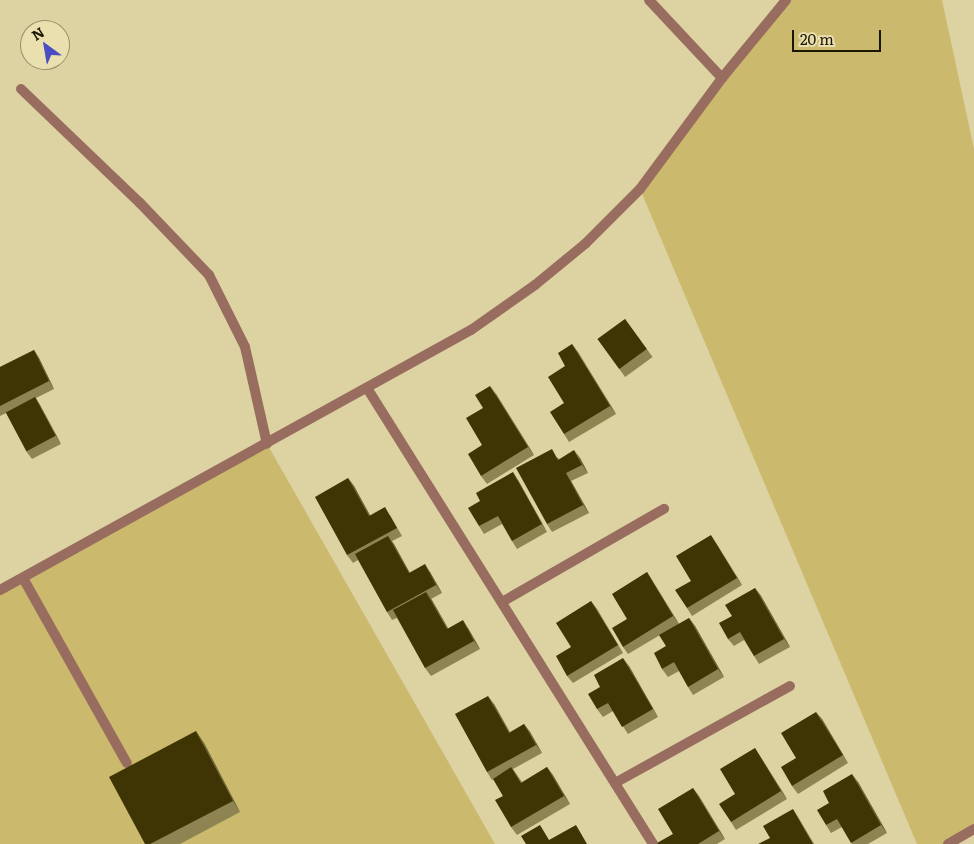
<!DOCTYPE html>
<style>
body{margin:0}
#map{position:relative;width:974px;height:844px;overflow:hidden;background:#ddd2a1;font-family:Literata,serif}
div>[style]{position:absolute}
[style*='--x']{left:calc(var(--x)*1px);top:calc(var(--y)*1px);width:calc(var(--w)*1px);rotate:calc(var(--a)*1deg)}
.green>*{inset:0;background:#cbb96d}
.lane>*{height:10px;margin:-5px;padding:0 5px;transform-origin:5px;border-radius:5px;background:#996c60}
.street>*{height:10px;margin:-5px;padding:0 5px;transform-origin:5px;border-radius:5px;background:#996c60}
.wall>*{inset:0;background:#8e8452;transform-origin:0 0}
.shaded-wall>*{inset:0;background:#6e6433}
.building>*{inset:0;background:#3f3504;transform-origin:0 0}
span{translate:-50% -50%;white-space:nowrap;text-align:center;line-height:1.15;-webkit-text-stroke:5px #eadfae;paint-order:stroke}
.north{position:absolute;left:20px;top:20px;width:50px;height:50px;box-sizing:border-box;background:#eadfae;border:1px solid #978f6a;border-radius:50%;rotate:328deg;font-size:14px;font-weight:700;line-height:20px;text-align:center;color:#1b1705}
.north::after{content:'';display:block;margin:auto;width:18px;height:22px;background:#494cc2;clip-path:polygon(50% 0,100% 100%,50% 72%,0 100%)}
.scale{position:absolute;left:792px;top:30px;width:89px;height:22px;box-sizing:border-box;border:2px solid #1b1705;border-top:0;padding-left:6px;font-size:15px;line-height:18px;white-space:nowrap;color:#1b1705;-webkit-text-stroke:4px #eadfae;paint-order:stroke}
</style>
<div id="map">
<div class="green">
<i style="clip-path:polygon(786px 0,942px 0,974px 149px,974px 829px,948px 844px,917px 844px,640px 189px)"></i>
<i style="clip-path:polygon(267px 444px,495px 844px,0 844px,0 590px)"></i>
</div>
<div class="lane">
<i style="--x:649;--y:0;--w:107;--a:46.9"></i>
<i style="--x:21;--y:89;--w:165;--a:43.8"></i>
<i style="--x:140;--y:203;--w:100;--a:46.2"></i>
<i style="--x:209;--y:275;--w:80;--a:63.4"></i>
<i style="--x:245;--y:347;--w:99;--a:77.2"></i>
<i style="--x:23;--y:578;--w:212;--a:60.7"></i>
</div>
<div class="street">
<i style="--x:367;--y:388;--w:538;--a:57.9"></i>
<i style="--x:0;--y:590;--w:538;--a:-28.9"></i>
<i style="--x:471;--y:330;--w:78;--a:-35.1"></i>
<i style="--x:535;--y:285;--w:65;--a:-39.4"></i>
<i style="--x:585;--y:244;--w:78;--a:-45"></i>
<i style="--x:640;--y:189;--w:138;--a:-53.5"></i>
<i style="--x:722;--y:78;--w:101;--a:-50.6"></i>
<i style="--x:502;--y:602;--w:187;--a:-29.9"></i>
<i style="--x:615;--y:783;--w:200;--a:-29"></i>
<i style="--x:948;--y:844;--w:30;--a:-30"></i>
</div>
<div class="wall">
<i style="left:625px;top:319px;width:47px;height:34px;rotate:54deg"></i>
<i style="clip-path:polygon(572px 344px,616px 414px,569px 442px,564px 434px,565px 366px)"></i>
<i style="clip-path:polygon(34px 350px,39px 358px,54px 389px,36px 398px,40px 405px,61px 444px,32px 459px,26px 451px,6px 413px,0 416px,0 367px)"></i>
<i style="clip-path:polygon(496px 394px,534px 455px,487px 484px,481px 476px,483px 408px)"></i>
<i style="clip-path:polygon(557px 457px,559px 459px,580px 458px,588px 473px,571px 481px,589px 513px,552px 532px,547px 524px)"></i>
<i style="clip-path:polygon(348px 478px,354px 486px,370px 515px,390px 515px,402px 536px,392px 541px,410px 573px,430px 572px,442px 593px,431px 599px,448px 629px,468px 628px,480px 649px,431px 676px,425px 668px,397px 618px,392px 620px,387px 612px,358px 560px,353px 563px,347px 555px)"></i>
<i style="clip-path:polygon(518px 480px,547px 532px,517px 549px,512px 541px,502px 524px,484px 534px,479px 526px,480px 501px)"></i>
<i style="clip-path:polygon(716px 543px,742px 585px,692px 616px,687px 608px)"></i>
<i style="clip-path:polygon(647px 572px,679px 624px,689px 618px,695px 626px,724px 677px,693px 695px,688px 687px,679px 671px,668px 677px,662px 669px,666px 646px,660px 635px,628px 654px,623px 647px,627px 619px)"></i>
<i style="clip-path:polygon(755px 588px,761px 596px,790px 647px,759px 664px,744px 640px,734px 646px,728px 639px,732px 616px)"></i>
<i style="clip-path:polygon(591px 601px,623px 653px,573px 683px,567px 676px,571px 647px)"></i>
<i style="clip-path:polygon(629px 666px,658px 717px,628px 734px,613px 711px,603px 717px,597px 709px,600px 687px)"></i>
<i style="clip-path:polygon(494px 704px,510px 732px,524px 724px,530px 732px,542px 753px,513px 769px,522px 782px,547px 767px,570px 804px,517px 835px,511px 827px,503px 796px,494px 779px,492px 780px,487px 772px)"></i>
<i style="clip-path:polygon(822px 719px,848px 763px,798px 794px,792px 786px,796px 758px)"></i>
<i style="clip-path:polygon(204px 743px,240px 812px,180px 844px,145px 844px)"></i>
<i style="clip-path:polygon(755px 748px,787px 799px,736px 830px,731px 822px,735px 794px)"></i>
<i style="clip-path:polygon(858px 782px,887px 833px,868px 844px,852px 844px,842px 827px,831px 833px,826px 825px,829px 803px)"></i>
<i style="clip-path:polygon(693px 788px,725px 839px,717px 844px,658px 844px,673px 834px)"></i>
</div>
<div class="shaded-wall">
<i style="clip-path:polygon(572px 344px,578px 352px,616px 414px,610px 406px)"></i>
<i style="clip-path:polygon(34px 350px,39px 358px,54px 389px,49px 381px)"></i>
<i style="clip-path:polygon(490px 386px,496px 394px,534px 455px,528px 447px)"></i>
<i style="clip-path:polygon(35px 397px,40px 405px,61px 444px,56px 436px)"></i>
<i style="clip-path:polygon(574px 450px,580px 458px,588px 473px,582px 465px)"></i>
<i style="clip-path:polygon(513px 472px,518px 480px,547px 532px,542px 524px)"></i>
<i style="clip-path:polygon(566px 473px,571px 481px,589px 513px,583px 505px)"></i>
<i style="clip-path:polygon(348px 478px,354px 486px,374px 523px,369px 516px)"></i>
<i style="clip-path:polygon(711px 535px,716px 543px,742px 585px,737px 578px)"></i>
<i style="clip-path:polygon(388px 536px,394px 544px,414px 581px,409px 573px)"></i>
<i style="clip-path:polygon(425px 564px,430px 572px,442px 593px,436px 585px)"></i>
<i style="clip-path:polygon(647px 572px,652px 580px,679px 624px,673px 616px)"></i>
<i style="clip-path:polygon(755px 588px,761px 596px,790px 647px,784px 639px)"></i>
<i style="clip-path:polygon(426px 592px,432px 600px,453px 637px,447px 629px)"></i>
<i style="clip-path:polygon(591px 601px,597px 609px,623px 653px,618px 645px)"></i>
<i style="clip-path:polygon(689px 618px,695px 626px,724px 677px,718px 669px)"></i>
<i style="clip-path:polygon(463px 620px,468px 628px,480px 649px,474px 641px)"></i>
<i style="clip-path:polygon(623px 658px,629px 666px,658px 717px,653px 709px)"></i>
<i style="clip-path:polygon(488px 696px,494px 704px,514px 741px,509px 733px)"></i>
<i style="clip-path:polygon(816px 712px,822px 719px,848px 763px,843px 755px)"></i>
<i style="clip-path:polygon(524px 724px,530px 732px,542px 753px,536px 745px)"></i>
<i style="clip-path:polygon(196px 731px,204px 743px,240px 812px,233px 801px)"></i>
<i style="clip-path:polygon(755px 748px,760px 756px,787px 799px,781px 791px)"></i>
<i style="clip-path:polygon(547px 767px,553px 775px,570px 804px,564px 796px)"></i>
<i style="clip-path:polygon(852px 774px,858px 782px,887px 833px,881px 825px)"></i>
<i style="clip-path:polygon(693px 788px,699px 796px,725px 839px,719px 831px)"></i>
<i style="clip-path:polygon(793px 809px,798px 817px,814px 844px,813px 844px)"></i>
</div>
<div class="building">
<i style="left:625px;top:319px;width:37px;height:34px;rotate:54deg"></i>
<i style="clip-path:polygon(572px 344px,610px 406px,564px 434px,550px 412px,564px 403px,548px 377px,565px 366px,558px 353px)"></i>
<i style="clip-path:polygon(34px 350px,49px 381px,0 406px,0 367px)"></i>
<i style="clip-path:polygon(490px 386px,528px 447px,481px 476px,468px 454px,482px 445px,466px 418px,483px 408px,475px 395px)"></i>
<i style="left:35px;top:397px;width:44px;height:33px;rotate:62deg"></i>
<i style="clip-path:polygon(552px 449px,558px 460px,574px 450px,582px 465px,566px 473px,583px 505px,547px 524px,516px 468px)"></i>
<i style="clip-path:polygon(513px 472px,542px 524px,512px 541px,498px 516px,479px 526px,468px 508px,480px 501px,476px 493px)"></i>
<i style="clip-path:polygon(348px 478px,369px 516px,385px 507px,397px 528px,347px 555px,315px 497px)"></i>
<i style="clip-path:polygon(711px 535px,737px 578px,687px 608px,675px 590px,691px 581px,676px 556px)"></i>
<i style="clip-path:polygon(388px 536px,409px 573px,425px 564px,436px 585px,387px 612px,355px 554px)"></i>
<i style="clip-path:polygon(647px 572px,673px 616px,623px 647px,612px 628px,627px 619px,612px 594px)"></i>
<i style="clip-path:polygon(755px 588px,784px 639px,754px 656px,740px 632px,728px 639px,719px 623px,732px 616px,725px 605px)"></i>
<i style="clip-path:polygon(426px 592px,447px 629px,463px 620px,474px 641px,425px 668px,393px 610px)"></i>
<i style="clip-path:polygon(591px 601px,618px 645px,567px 676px,556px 656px,571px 647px,556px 623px)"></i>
<i style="clip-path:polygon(689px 618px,718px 669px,688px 687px,674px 662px,662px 669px,654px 653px,666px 646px,659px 635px)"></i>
<i style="clip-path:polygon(623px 658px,653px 709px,622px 727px,608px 703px,597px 709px,588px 694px,600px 687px,594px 675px)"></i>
<i style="clip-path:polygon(488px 696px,509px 733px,524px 724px,536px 745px,487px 772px,455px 714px)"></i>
<i style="clip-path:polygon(816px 712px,843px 755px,792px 786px,781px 767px,796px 758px,781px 733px)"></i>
<i style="clip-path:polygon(196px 731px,233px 801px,150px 844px,145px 844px,109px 777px)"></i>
<i style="clip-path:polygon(755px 748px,781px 791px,731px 822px,719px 804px,735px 794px,720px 769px)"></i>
<i style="clip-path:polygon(511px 767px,521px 783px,547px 767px,564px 796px,511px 827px,495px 800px,503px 796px,493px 779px)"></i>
<i style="clip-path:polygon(852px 774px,881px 825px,851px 843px,837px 819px,826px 825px,817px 810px,829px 803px,823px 791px)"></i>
<i style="clip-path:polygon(693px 788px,719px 831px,698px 844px,658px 844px,657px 843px,673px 834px,658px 809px)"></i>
<i style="clip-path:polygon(793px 809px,813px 844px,758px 844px,770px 838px,763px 826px)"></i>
<i style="clip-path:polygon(540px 825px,549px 840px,576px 825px,587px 844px,526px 844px,521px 836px)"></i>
</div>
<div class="north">N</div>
<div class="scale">20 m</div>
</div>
